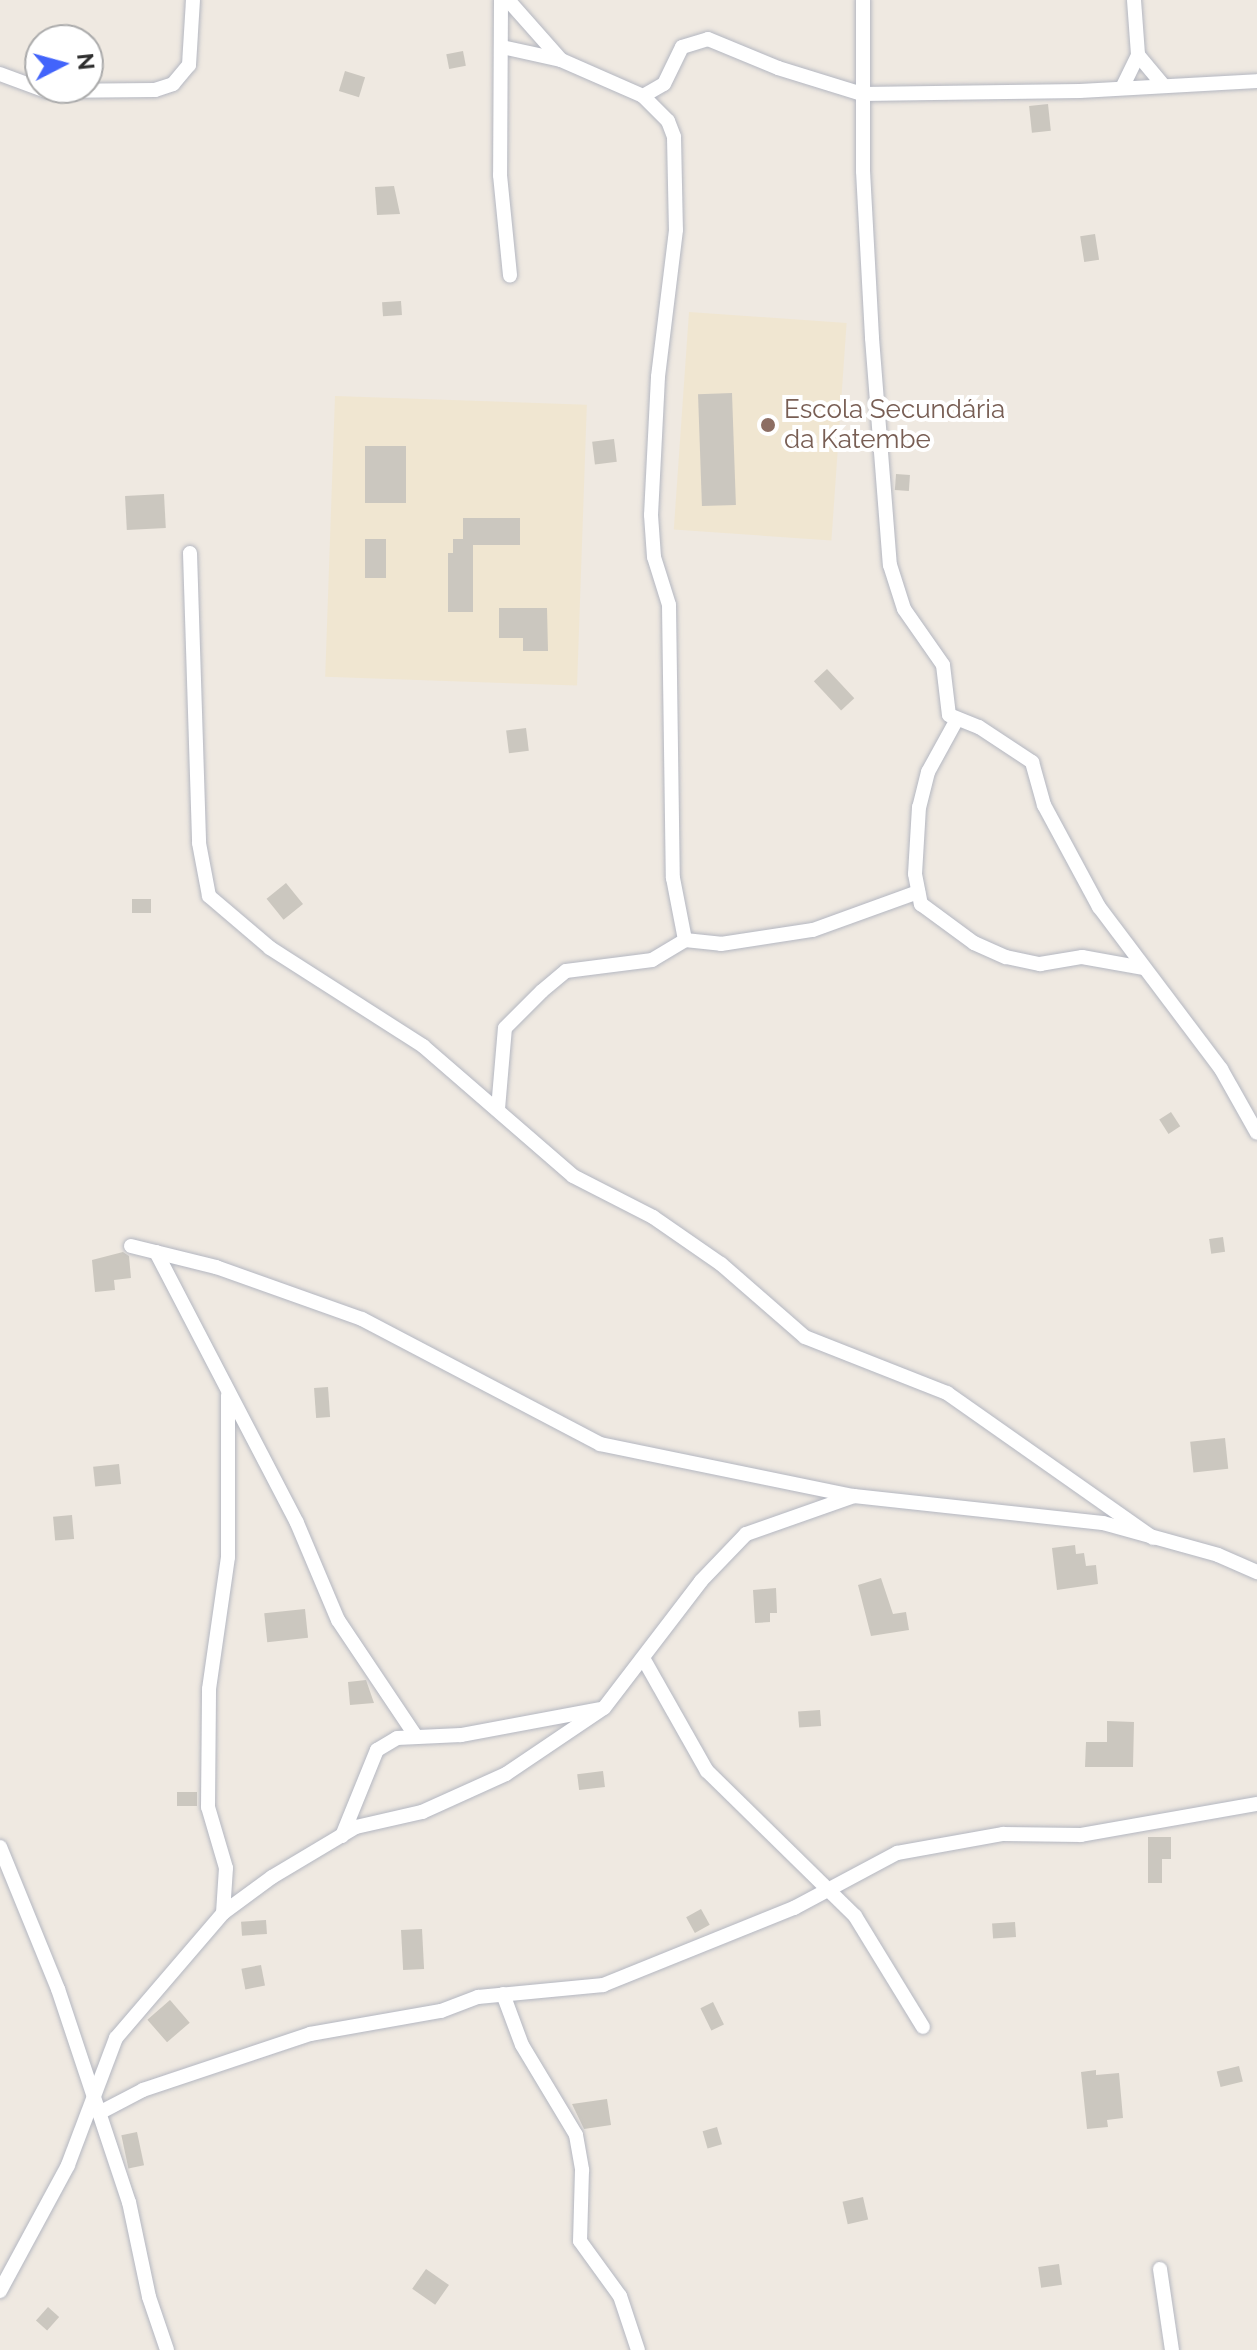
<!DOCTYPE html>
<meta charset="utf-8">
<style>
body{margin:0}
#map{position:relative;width:1257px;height:2350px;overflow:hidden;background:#efe9e1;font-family:Raleway,sans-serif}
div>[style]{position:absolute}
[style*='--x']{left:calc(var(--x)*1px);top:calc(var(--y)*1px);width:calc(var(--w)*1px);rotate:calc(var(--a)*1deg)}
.education>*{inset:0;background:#f0e6d1;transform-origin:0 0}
.building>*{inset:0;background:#cbc7bf;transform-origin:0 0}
.roads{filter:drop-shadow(0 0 2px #b4b7c1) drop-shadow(0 0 2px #b4b7c1)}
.street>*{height:14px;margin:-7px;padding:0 7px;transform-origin:7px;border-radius:7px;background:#fff}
.dots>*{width:22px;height:22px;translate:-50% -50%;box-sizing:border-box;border:4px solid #fff;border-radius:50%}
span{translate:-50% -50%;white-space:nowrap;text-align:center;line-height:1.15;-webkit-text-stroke:8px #fff;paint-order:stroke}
.education-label{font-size:26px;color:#785e54}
.left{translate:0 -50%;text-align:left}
.north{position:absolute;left:24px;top:24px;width:80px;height:80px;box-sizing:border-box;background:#fff;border:2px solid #ababab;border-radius:50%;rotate:84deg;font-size:22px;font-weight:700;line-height:32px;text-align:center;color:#2e2e2e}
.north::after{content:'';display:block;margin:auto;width:28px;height:36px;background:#4264fb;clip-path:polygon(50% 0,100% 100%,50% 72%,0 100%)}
</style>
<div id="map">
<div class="education">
<i style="left:689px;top:312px;width:158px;height:218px;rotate:4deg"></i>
<i style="left:335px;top:396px;width:252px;height:281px;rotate:2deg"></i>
</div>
<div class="building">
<i style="left:463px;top:51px;width:15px;height:17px;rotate:79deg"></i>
<i style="left:345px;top:71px;width:21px;height:21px;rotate:17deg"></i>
<i style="left:1048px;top:104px;width:27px;height:19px;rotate:84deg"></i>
<i style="clip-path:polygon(394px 186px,400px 214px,377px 215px,375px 187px)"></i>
<i style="left:1095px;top:234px;width:26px;height:15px;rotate:81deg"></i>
<i style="left:401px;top:301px;width:14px;height:19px;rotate:86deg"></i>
<i style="left:732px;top:393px;width:112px;height:34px;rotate:88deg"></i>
<i style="left:614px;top:439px;width:23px;height:22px;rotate:83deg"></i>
<i style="left:365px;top:446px;width:41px;height:57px"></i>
<i style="left:896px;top:474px;width:14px;height:16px;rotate:4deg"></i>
<i style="left:164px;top:494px;width:34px;height:39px;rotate:87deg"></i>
<i style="clip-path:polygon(463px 518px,520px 518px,520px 545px,473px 545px,473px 612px,448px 612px,448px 553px,453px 553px,453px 539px,463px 539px)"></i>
<i style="left:365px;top:539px;width:21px;height:39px"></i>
<i style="clip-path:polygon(499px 608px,547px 608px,548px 651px,523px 651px,523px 638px,499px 638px)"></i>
<i style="left:827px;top:669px;width:40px;height:18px;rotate:47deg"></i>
<i style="left:526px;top:728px;width:23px;height:20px;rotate:83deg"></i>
<i style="left:286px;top:883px;width:27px;height:25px;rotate:51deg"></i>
<i style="left:132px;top:899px;width:19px;height:14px"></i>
<i style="left:1171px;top:1112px;width:17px;height:14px;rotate:57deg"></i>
<i style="left:1223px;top:1237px;width:15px;height:14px;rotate:82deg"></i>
<i style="clip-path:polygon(123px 1252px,129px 1256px,131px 1278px,114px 1280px,115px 1290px,95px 1292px,92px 1260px)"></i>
<i style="left:328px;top:1387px;width:30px;height:14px;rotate:86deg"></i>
<i style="left:1225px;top:1438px;width:31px;height:35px;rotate:84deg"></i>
<i style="left:119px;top:1464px;width:20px;height:26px;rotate:84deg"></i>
<i style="left:72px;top:1515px;width:24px;height:19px;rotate:85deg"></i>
<i style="clip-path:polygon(1075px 1545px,1076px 1554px,1084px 1553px,1086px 1566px,1096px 1565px,1098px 1584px,1057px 1590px,1052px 1548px)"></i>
<i style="clip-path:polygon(881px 1578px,893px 1614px,906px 1612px,909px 1630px,871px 1636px,858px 1585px)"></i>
<i style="clip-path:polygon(776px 1588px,777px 1613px,770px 1613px,770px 1622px,755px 1623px,753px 1590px)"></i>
<i style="left:305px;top:1609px;width:29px;height:41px;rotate:84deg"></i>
<i style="clip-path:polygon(366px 1680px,374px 1703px,350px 1705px,348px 1682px)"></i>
<i style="left:820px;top:1710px;width:16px;height:22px;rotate:86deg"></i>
<i style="clip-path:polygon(1107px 1721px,1134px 1722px,1133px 1767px,1085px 1767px,1086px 1742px,1107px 1742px)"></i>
<i style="left:603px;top:1771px;width:16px;height:26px;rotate:83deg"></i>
<i style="left:177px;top:1792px;width:20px;height:14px"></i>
<i style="clip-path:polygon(1148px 1837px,1171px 1837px,1171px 1859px,1162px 1859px,1162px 1883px,1148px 1883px)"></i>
<i style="left:701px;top:1909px;width:18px;height:17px;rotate:61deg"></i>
<i style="left:266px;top:1920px;width:14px;height:25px;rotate:86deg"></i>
<i style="left:1015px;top:1922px;width:15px;height:23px;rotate:86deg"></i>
<i style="left:422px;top:1929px;width:40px;height:21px;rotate:87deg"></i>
<i style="left:261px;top:1965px;width:21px;height:20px;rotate:79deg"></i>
<i style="left:170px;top:2000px;width:30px;height:30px;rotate:49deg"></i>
<i style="left:713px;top:2002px;width:25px;height:14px;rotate:64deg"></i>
<i style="left:1239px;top:2066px;width:16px;height:23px;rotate:76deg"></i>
<i style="clip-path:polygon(1096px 2070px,1096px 2075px,1119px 2073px,1123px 2118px,1107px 2120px,1108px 2127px,1087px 2129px,1081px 2072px)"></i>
<i style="clip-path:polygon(607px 2099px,611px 2125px,584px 2129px,572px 2104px)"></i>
<i style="left:717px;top:2127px;width:18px;height:15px;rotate:74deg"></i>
<i style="left:137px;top:2132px;width:34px;height:16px;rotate:78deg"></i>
<i style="left:863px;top:2197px;width:23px;height:21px;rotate:77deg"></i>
<i style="left:1059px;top:2264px;width:21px;height:21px;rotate:82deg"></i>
<i style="left:426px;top:2269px;width:28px;height:24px;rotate:35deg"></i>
<i style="left:48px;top:2307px;width:15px;height:18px;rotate:42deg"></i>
</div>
<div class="roads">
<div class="street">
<i style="--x:501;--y:0;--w:175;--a:90.3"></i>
<i style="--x:500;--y:175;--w:101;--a:84.3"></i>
<i style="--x:508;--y:0;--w:80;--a:48.5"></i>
<i style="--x:561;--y:60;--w:90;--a:23.7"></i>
<i style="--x:643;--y:96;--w:24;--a:-30"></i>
<i style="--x:664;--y:84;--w:41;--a:-64.1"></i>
<i style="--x:682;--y:47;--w:27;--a:-17"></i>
<i style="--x:708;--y:39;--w:76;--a:22.5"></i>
<i style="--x:778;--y:68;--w:88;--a:17.2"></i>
<i style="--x:862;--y:94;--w:218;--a:-0.8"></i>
<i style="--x:1080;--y:91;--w:177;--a:-3.2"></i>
<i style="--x:863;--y:0;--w:171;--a:90"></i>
<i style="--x:863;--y:171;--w:167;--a:86.9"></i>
<i style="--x:872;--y:338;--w:228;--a:85.5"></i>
<i style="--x:890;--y:565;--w:46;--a:72.3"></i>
<i style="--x:904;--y:609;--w:68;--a:55.1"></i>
<i style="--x:943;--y:665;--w:50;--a:83.2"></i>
<i style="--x:949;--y:715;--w:32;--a:22"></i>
<i style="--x:979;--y:727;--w:64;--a:33.4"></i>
<i style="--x:1032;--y:762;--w:45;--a:74.4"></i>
<i style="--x:1044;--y:805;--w:116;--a:61.7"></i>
<i style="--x:1099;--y:907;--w:203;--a:53"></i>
<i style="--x:1221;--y:1069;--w:73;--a:60.6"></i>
<i style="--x:1134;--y:0;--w:55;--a:85.8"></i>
<i style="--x:1138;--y:55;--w:40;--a:50"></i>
<i style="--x:502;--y:47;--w:60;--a:12.4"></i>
<i style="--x:0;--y:74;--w:49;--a:20.3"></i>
<i style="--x:46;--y:91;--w:109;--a:-0.5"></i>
<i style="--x:155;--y:90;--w:19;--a:-18"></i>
<i style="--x:173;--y:84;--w:25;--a:-50"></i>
<i style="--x:189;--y:65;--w:65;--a:-86.5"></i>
<i style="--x:1122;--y:88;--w:37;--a:-64"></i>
<i style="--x:643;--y:96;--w:35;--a:45"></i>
<i style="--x:668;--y:121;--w:17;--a:69"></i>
<i style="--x:674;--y:137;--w:93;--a:88.8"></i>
<i style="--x:676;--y:230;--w:148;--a:97"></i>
<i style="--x:658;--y:377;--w:138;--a:92.9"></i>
<i style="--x:651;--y:515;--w:42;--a:85.9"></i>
<i style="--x:654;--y:557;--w:50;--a:72.6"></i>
<i style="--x:669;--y:605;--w:273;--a:89.2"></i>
<i style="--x:673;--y:878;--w:63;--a:79"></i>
<i style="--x:685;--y:940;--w:36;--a:6"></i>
<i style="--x:721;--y:944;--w:93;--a:-8.7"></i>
<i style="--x:813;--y:930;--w:112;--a:-19.9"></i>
<i style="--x:190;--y:553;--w:290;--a:88.2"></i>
<i style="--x:199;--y:843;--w:54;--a:79.3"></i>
<i style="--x:209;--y:896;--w:80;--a:40.4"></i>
<i style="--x:270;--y:948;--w:182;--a:32.6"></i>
<i style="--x:423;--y:1046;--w:198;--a:40.9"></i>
<i style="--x:573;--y:1176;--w:90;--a:27.1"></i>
<i style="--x:653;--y:1217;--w:83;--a:34.7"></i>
<i style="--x:721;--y:1264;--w:111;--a:41"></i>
<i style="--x:805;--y:1337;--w:153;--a:21.5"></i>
<i style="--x:947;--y:1393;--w:252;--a:35.1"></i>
<i style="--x:956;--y:721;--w:58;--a:118.8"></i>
<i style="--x:928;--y:772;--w:36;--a:104"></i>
<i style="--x:919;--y:807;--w:67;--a:93.4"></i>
<i style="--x:915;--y:874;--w:31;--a:79"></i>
<i style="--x:921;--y:904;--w:66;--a:36.3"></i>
<i style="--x:974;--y:943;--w:35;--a:24"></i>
<i style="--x:1006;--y:957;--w:35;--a:12"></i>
<i style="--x:1040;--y:964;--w:43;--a:-9.5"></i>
<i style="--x:1082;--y:957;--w:63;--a:10.1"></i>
<i style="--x:498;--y:1109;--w:81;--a:-85.1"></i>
<i style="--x:505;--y:1028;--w:52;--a:-45"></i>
<i style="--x:542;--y:991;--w:31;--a:-40"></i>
<i style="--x:566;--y:971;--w:87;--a:-7.3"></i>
<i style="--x:652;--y:960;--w:39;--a:-31"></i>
<i style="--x:131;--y:1246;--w:88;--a:13.9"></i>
<i style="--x:216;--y:1267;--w:155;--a:19.6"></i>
<i style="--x:362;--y:1319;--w:269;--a:27.7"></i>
<i style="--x:600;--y:1444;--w:259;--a:11.6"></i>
<i style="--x:854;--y:1496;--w:250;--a:6.2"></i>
<i style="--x:1103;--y:1523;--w:119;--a:15.5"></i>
<i style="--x:1218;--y:1555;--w:43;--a:23.6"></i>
<i style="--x:156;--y:1252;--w:305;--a:62.5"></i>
<i style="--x:297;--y:1523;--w:105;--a:67.1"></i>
<i style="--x:338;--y:1620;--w:138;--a:56.2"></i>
<i style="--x:643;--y:1658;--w:130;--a:60.5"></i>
<i style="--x:707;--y:1771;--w:207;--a:44.4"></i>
<i style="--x:855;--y:1916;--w:130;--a:58.5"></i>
<i style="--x:342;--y:1836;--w:93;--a:-67.9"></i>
<i style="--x:377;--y:1750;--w:23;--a:-31"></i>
<i style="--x:397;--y:1738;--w:64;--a:-2.7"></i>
<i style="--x:461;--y:1735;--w:141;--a:-10.6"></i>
<i style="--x:0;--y:1847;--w:153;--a:67.8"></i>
<i style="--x:58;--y:1989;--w:225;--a:71.6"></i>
<i style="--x:129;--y:2202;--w:97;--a:78.1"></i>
<i style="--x:149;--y:2297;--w:56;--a:71.2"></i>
<i style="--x:223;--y:1913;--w:45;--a:-86.2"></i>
<i style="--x:226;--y:1868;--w:64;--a:-106.4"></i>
<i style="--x:208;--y:1807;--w:118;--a:-89.5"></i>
<i style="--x:209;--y:1689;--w:133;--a:-81.8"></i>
<i style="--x:228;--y:1557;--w:162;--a:-90"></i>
<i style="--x:503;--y:1994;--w:54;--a:69.6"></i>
<i style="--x:522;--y:2045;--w:105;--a:59"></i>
<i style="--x:576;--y:2135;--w:36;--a:80"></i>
<i style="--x:582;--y:2170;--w:71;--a:91.6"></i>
<i style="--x:580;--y:2241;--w:68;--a:54"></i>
<i style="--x:620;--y:2296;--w:57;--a:71.6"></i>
<i style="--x:99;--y:2113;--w:50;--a:-27.6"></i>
<i style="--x:143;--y:2090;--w:176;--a:-18.5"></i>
<i style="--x:310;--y:2034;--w:133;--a:-10"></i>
<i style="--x:441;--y:2011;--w:40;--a:-21"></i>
<i style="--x:478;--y:1997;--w:126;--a:-5.5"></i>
<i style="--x:603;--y:1985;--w:206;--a:-22"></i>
<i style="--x:794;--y:1908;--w:117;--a:-28.1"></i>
<i style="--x:897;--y:1853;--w:108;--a:-10.2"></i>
<i style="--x:1003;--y:1834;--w:78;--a:0.7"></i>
<i style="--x:1081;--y:1835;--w:179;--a:-10"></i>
<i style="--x:1160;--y:2269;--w:82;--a:81.6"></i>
<i style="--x:0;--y:2291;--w:143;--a:-61.6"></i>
<i style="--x:68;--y:2165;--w:136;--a:-69.3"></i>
<i style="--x:116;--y:2038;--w:165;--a:-49.4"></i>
<i style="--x:223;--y:1913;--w:61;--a:-36.3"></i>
<i style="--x:272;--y:1877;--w:98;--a:-30.8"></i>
<i style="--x:356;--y:1827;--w:68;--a:-12.8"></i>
<i style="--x:422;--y:1812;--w:92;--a:-24.3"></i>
<i style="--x:506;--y:1774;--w:118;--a:-34"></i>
<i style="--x:604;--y:1708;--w:160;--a:-52.6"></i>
<i style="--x:701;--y:1581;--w:65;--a:-46.2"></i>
<i style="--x:746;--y:1534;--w:114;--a:-19.4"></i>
</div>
</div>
<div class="dots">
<i style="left:768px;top:425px;background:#8d6e63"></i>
</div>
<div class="education-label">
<span class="left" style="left:784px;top:425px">Escola Secundária<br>da Katembe</span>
</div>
<div class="north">N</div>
</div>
